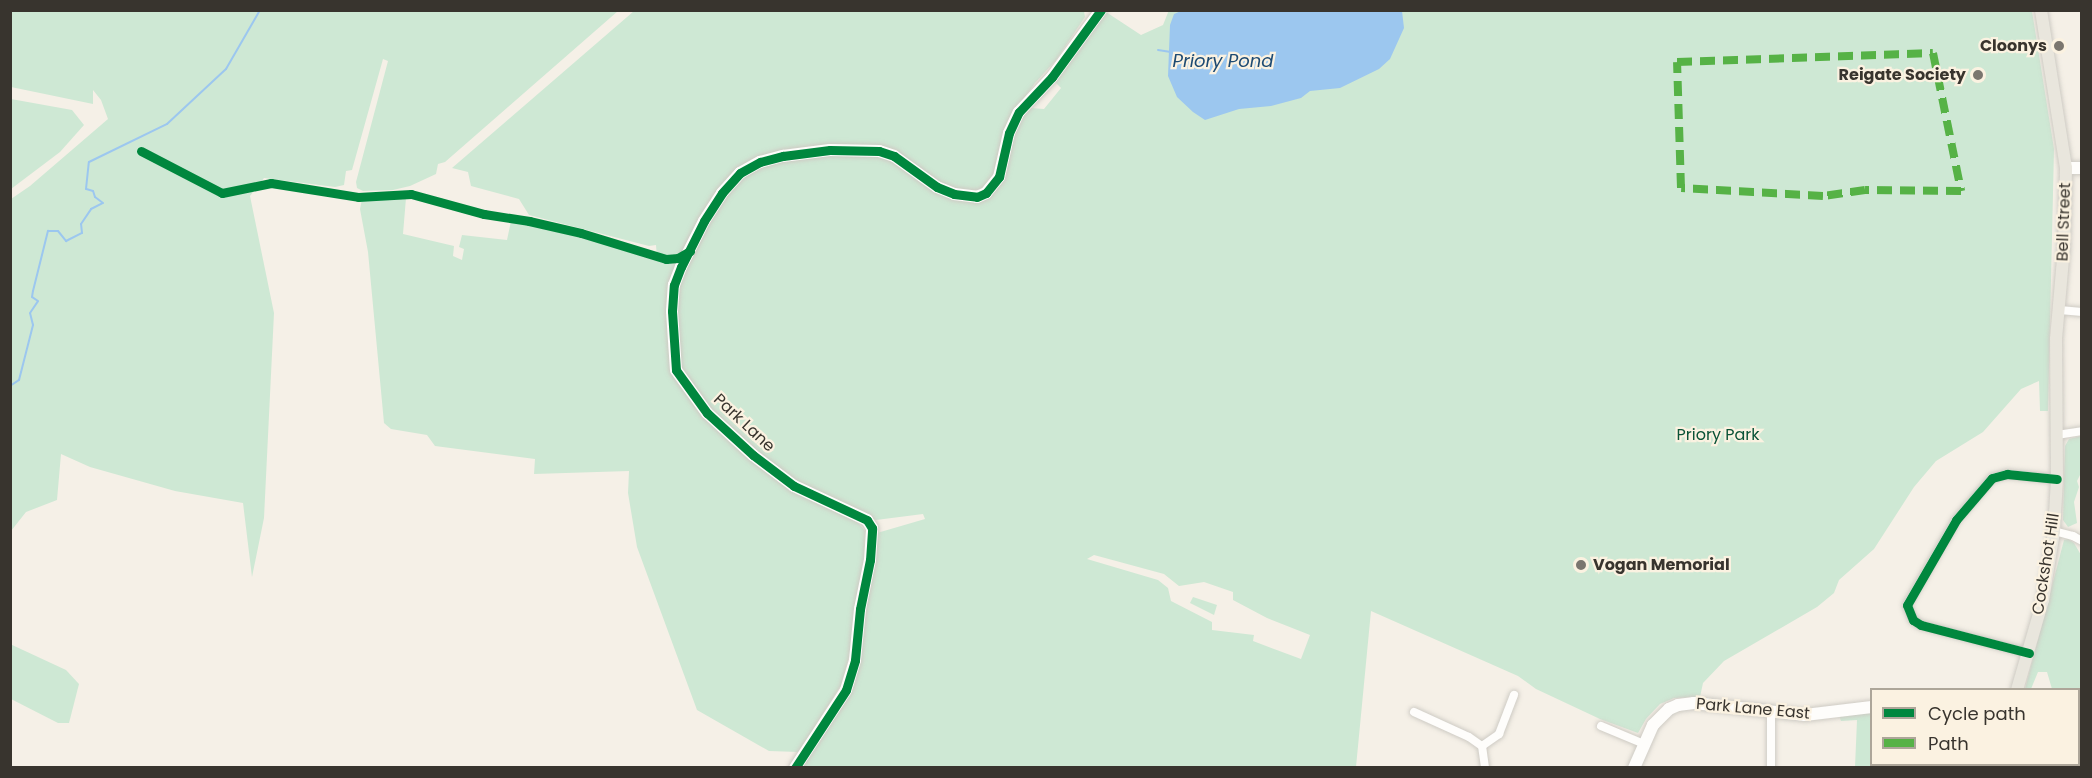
<!DOCTYPE html>
<style>
body{margin:0}
#map{position:relative;width:2092px;height:778px;overflow:hidden;background:#f5f0e7;font-family:Poppins,sans-serif}
div>[style]{position:absolute}
[style*='--x']{left:calc(var(--x)*1px);top:calc(var(--y)*1px);width:calc(var(--w)*1px);rotate:calc(var(--a)*1deg)}
.green>*{inset:0;background:#cee8d4}
.water>*{inset:0;background:#9cc7ef}
.stream>*{height:2px;margin:-1px;padding:0 1px;transform-origin:1px;border-radius:1px;background:#9cc7ef}
.roads{filter:drop-shadow(0 0 2px #cecbc4) drop-shadow(0 0 2px #cecbc4)}
.street>*{height:8px;margin:-4px;padding:0 4px;transform-origin:4px;border-radius:4px;background:#fefdfb}
.secondary>*{height:12px;margin:-6px;padding:0 6px;transform-origin:6px;border-radius:6px;background:#fefdfb}
.primary>*{height:12px;margin:-6px;padding:0 6px;transform-origin:6px;border-radius:6px;background:#e9e6dd}
.quiet>*{height:8px;margin-top:-4px;transform-origin:0;background:repeating-linear-gradient(90deg,#56b246 0 15px,transparent 0 23px)}
.cycleway>*{height:9px;margin:-4.5px;padding:0 4.5px;transform-origin:4.5px;border-radius:4.5px;background:#00873e}
.dots>*{width:16px;height:16px;translate:-50% -50%;box-sizing:border-box;border:3px solid #fbf2e1;border-radius:50%}
span{translate:-50% -50%;white-space:nowrap;text-align:center;line-height:1.15;-webkit-text-stroke:4.5px #fbf2e1;paint-order:stroke}
.poi-label{font-size:16px;color:#38342e;font-weight:700}
.right{translate:-100% -50%;text-align:right}
.left{translate:0 -50%;text-align:left}
.street-label{font-size:16px;color:#38342e}
.park-label{font-size:16px;color:#0a5337}
.water-label{font-size:18px;color:#1d4a72;font-style:italic}
.frame{position:absolute;inset:0;border:12px solid #38342e;pointer-events:none}
.legend{position:absolute;left:1870px;top:688px;width:210px;height:78px;box-sizing:border-box;background:#fbf2e1;border:2px solid #ada699;margin:0;padding:8px 10px;list-style:none;font-size:18px;color:#38342e}
.legend li{display:flex;align-items:center;gap:12px;height:30px}
.legend b{width:30px;border:2px solid #ada699}
</style>
<div id="map">
<div class="green">
<i style="clip-path:polygon(evenodd,1169px 10px,2032px 11px,2054px 149px,2048px 411px,2040px 411px,2039px 381px,2021px 389px,1983px 432px,1936px 461px,1914px 487px,1874px 549px,1839px 580px,1834px 593px,1817px 607px,1724px 661px,1703px 683px,1700px 697px,1674px 698px,1660px 704px,1646px 719px,1638px 733px,1600px 719px,1536px 689px,1518px 676px,1371px 611px,1356px 767px,800px 767px,851px 691px,860px 656px,877px 533px,925px 519px,923px 514px,876px 520px,803px 488px,755px 453px,727px 427px,720px 431px,754px 462px,797px 492px,852px 516px,865px 531px,863px 579px,854px 617px,851px 650px,841px 685px,799px 752px,769px 751px,697px 710px,637px 547px,628px 493px,629px 471px,534px 474px,535px 459px,435px 446px,427px 435px,391px 429px,384px 423px,368px 252px,360px 209px,362px 199px,406px 198px,403px 234px,454px 246px,453px 256px,462px 260px,464px 249px,459px 247px,462px 235px,507px 240px,511px 221px,531px 224px,657px 258px,656px 245px,649px 246px,529px 215px,519px 199px,471px 186px,468px 172px,452px 168px,634px 11px,1084px 11px,1085px 17px,1056px 60px,1035px 83px,1018px 107px,1044px 109px,1061px 88px,1053px 80px,1106px 12px,1141px 35px,1163px 25px,1169px 10px,1094px 555px,1164px 574px,1179px 586px,1204px 582px,1233px 592px,1233px 600px,1267px 618px,1310px 635px,1301px 659px,1253px 641px,1254px 635px,1212px 630px,1212px 622px,1171px 601px,1168px 588px,1158px 580px,1087px 559px,1094px 555px)"></i>
<i style="clip-path:polygon(10px 11px,618px 11px,445px 162px,438px 164px,436px 174px,410px 186px,393px 190px,363px 191px,357px 188px,356px 182px,388px 61px,383px 59px,352px 170px,346px 171px,344px 185px,335px 187px,264px 178px,250px 196px,274px 313px,264px 518px,252px 577px,243px 503px,175px 491px,90px 467px,61px 454px,57px 500px,26px 512px,11px 531px,11px 199px,30px 186px,108px 119px,101px 100px,93px 90px,93px 104px,11px 87px)"></i>
<i style="clip-path:polygon(11px 99px,72px 110px,84px 125px,60px 152px,11px 189px)"></i>
<i style="clip-path:polygon(2081px 436px,2081px 473px,2077px 481px,2079px 487px,2074px 502px,2077px 523px,2068px 527px,2063px 520px,2065px 446px,2069px 439px)"></i>
<i style="clip-path:polygon(2068px 539px,2074px 543px,2081px 555px,2081px 692px,2079px 693px,2078px 690px,2052px 689px,2047px 672px,2038px 672px,2031px 689px,2025px 689px,2064px 540px)"></i>
<i style="clip-path:polygon(1193px 597px,1217px 605px,1214px 615px,1190px 603px)"></i>
<i style="clip-path:polygon(10px 644px,66px 670px,79px 684px,69px 723px,58px 723px,11px 699px)"></i>
<i style="clip-path:polygon(1871px 712px,1872px 764px,1999px 765px,1999px 767px,1855px 767px,1857px 720px,1841px 721px,1839px 715px)"></i>
</div>
<div class="water">
<i style="clip-path:polygon(1181px 11px,1402px 11px,1404px 28px,1390px 59px,1379px 69px,1340px 88px,1310px 91px,1301px 98px,1271px 106px,1239px 109px,1205px 120px,1193px 112px,1177px 97px,1168px 76px,1170px 25px,1174px 14px)"></i>
</div>
<div class="stream">
<i style="--x:1158;--y:50;--w:13;--a:9"></i>
<i style="--x:10;--y:386;--w:11;--a:-34"></i>
<i style="--x:19;--y:380;--w:57;--a:-75.7"></i>
<i style="--x:33;--y:325;--w:12;--a:-104"></i>
<i style="--x:30;--y:313;--w:14;--a:-56"></i>
<i style="--x:38;--y:301;--w:7;--a:-146"></i>
<i style="--x:32;--y:297;--w:6;--a:-81"></i>
<i style="--x:33;--y:291;--w:62;--a:-76"></i>
<i style="--x:48;--y:231;--w:10;--a:0"></i>
<i style="--x:58;--y:231;--w:13;--a:51"></i>
<i style="--x:66;--y:241;--w:18;--a:-27"></i>
<i style="--x:82;--y:233;--w:9;--a:-96"></i>
<i style="--x:81;--y:224;--w:18;--a:-56"></i>
<i style="--x:91;--y:209;--w:13;--a:-27"></i>
<i style="--x:103;--y:203;--w:10;--a:-143"></i>
<i style="--x:95;--y:197;--w:6;--a:-108"></i>
<i style="--x:93;--y:191;--w:7;--a:-164"></i>
<i style="--x:86;--y:189;--w:27;--a:-84"></i>
<i style="--x:89;--y:162;--w:87;--a:-26"></i>
<i style="--x:167;--y:124;--w:81;--a:-43"></i>
<i style="--x:226;--y:69;--w:68;--a:-60"></i>
</div>
<div class="roads">
<div class="street">
<i style="--x:2060;--y:310;--w:22;--a:5"></i>
<i style="--x:2057;--y:435;--w:25;--a:-9"></i>
<i style="--x:2054;--y:531;--w:20;--a:15"></i>
<i style="--x:2073;--y:536;--w:10;--a:29"></i>
<i style="--x:2029;--y:653;--w:112;--a:-165.5"></i>
<i style="--x:1921;--y:625;--w:9;--a:-148"></i>
<i style="--x:1913;--y:620;--w:16;--a:-112"></i>
<i style="--x:1907;--y:605;--w:98;--a:-60"></i>
<i style="--x:1956;--y:520;--w:55;--a:-49.4"></i>
<i style="--x:1992;--y:478;--w:16;--a:-15"></i>
<i style="--x:2007;--y:474;--w:50;--a:5.7"></i>
<i style="--x:1414;--y:712;--w:60;--a:24.4"></i>
<i style="--x:1469;--y:737;--w:16;--a:35"></i>
<i style="--x:1482;--y:746;--w:22;--a:82"></i>
<i style="--x:1601;--y:726;--w:47;--a:22.7"></i>
<i style="--x:1482;--y:746;--w:21;--a:-35"></i>
<i style="--x:1499;--y:734;--w:42;--a:-69"></i>
<i style="--x:1771;--y:768;--w:56;--a:-90"></i>
</div>
<div class="secondary">
<i style="--x:2066;--y:168;--w:16;--a:0"></i>
<i style="--x:795;--y:768;--w:93;--a:-56.8"></i>
<i style="--x:846;--y:690;--w:31;--a:-73"></i>
<i style="--x:855;--y:660;--w:51;--a:-84.4"></i>
<i style="--x:860;--y:609;--w:50;--a:-78.5"></i>
<i style="--x:870;--y:560;--w:32;--a:-86"></i>
<i style="--x:872;--y:528;--w:9;--a:-122"></i>
<i style="--x:867;--y:520;--w:81;--a:-155"></i>
<i style="--x:794;--y:486;--w:51;--a:-142.9"></i>
<i style="--x:753;--y:455;--w:62;--a:-137.6"></i>
<i style="--x:707;--y:413;--w:53;--a:-125.8"></i>
<i style="--x:676;--y:370;--w:59;--a:-93.9"></i>
<i style="--x:672;--y:311;--w:26;--a:-86"></i>
<i style="--x:674;--y:285;--w:19;--a:-69"></i>
<i style="--x:681;--y:267;--w:51;--a:-63.4"></i>
<i style="--x:704;--y:221;--w:33;--a:-57"></i>
<i style="--x:722;--y:193;--w:27;--a:-48"></i>
<i style="--x:740;--y:173;--w:23;--a:-29"></i>
<i style="--x:760;--y:162;--w:24;--a:-15"></i>
<i style="--x:783;--y:156;--w:47;--a:-7.3"></i>
<i style="--x:830;--y:150;--w:49;--a:1.2"></i>
<i style="--x:879;--y:151;--w:16;--a:18"></i>
<i style="--x:894;--y:156;--w:53;--a:35.8"></i>
<i style="--x:937;--y:187;--w:18;--a:22"></i>
<i style="--x:954;--y:194;--w:23;--a:7"></i>
<i style="--x:977;--y:197;--w:10;--a:-24"></i>
<i style="--x:986;--y:193;--w:21;--a:-51"></i>
<i style="--x:999;--y:177;--w:45;--a:-77.2"></i>
<i style="--x:1009;--y:133;--w:23;--a:-65"></i>
<i style="--x:1019;--y:112;--w:48;--a:-46.7"></i>
<i style="--x:1052;--y:77;--w:83;--a:-53.8"></i>
<i style="--x:1634;--y:768;--w:47;--a:-66.2"></i>
<i style="--x:1653;--y:725;--w:23;--a:-45"></i>
<i style="--x:1669;--y:709;--w:10;--a:-24"></i>
<i style="--x:1678;--y:705;--w:16;--a:-7"></i>
<i style="--x:1694;--y:703;--w:112;--a:6.2"></i>
<i style="--x:1805;--y:715;--w:67;--a:-6.8"></i>
</div>
<div class="primary">
<i style="--x:2017;--y:690;--w:94;--a:-73.9"></i>
<i style="--x:2043;--y:600;--w:70;--a:-80.9"></i>
<i style="--x:2054;--y:531;--w:52;--a:-86.7"></i>
<i style="--x:2057;--y:479;--w:140;--a:-90.4"></i>
<i style="--x:2056;--y:339;--w:92;--a:-85"></i>
<i style="--x:2064;--y:247;--w:79;--a:-88.5"></i>
<i style="--x:2066;--y:168;--w:160;--a:-99"></i>
<i style="--x:2001;--y:768;--w:4;--a:-76"></i>
</div>
</div>
<div class="quiet">
<i style="--x:1933;--y:53;--w:141;--a:78.5"></i>
<i style="--x:1961;--y:191;--w:96;--a:-179.4"></i>
<i style="--x:1865;--y:190;--w:42;--a:171.9"></i>
<i style="--x:1823;--y:196;--w:142;--a:-176.8"></i>
<i style="--x:1681;--y:188;--w:126;--a:-91.8"></i>
<i style="--x:1677;--y:62;--w:256;--a:-2"></i>
</div>
<div class="cycleway">
<i style="--x:141;--y:151;--w:91;--a:27.4"></i>
<i style="--x:222;--y:193;--w:50;--a:-11.5"></i>
<i style="--x:271;--y:183;--w:88;--a:9.1"></i>
<i style="--x:358;--y:197;--w:53;--a:-3.2"></i>
<i style="--x:411;--y:194;--w:76;--a:15.3"></i>
<i style="--x:484;--y:214;--w:46;--a:8.8"></i>
<i style="--x:529;--y:221;--w:53;--a:13"></i>
<i style="--x:581;--y:233;--w:89;--a:17"></i>
<i style="--x:666;--y:259;--w:12;--a:-5"></i>
<i style="--x:678;--y:258;--w:14;--a:-30"></i>
<i style="--x:2029;--y:653;--w:112;--a:-165.5"></i>
<i style="--x:1921;--y:625;--w:9;--a:-148"></i>
<i style="--x:1913;--y:620;--w:16;--a:-112"></i>
<i style="--x:1907;--y:605;--w:98;--a:-60"></i>
<i style="--x:1956;--y:520;--w:55;--a:-49.4"></i>
<i style="--x:1992;--y:478;--w:16;--a:-15"></i>
<i style="--x:2007;--y:474;--w:50;--a:5.7"></i>
<i style="--x:795;--y:768;--w:93;--a:-56.8"></i>
<i style="--x:846;--y:690;--w:31;--a:-73"></i>
<i style="--x:855;--y:660;--w:51;--a:-84.4"></i>
<i style="--x:860;--y:609;--w:50;--a:-78.5"></i>
<i style="--x:870;--y:560;--w:32;--a:-86"></i>
<i style="--x:872;--y:528;--w:9;--a:-122"></i>
<i style="--x:867;--y:520;--w:81;--a:-155"></i>
<i style="--x:794;--y:486;--w:51;--a:-142.9"></i>
<i style="--x:753;--y:455;--w:62;--a:-137.6"></i>
<i style="--x:707;--y:413;--w:53;--a:-125.8"></i>
<i style="--x:676;--y:370;--w:59;--a:-93.9"></i>
<i style="--x:672;--y:311;--w:26;--a:-86"></i>
<i style="--x:674;--y:285;--w:19;--a:-69"></i>
<i style="--x:681;--y:267;--w:51;--a:-63.4"></i>
<i style="--x:704;--y:221;--w:33;--a:-57"></i>
<i style="--x:722;--y:193;--w:27;--a:-48"></i>
<i style="--x:740;--y:173;--w:23;--a:-29"></i>
<i style="--x:760;--y:162;--w:24;--a:-15"></i>
<i style="--x:783;--y:156;--w:47;--a:-7.3"></i>
<i style="--x:830;--y:150;--w:49;--a:1.2"></i>
<i style="--x:879;--y:151;--w:16;--a:18"></i>
<i style="--x:894;--y:156;--w:53;--a:35.8"></i>
<i style="--x:937;--y:187;--w:18;--a:22"></i>
<i style="--x:954;--y:194;--w:23;--a:7"></i>
<i style="--x:977;--y:197;--w:10;--a:-24"></i>
<i style="--x:986;--y:193;--w:21;--a:-51"></i>
<i style="--x:999;--y:177;--w:45;--a:-77.2"></i>
<i style="--x:1009;--y:133;--w:23;--a:-65"></i>
<i style="--x:1019;--y:112;--w:48;--a:-46.7"></i>
<i style="--x:1052;--y:77;--w:83;--a:-53.8"></i>
</div>
<div class="dots">
<i style="left:2059px;top:46px;background:#7a766f"></i>
<i style="left:1978px;top:75px;background:#7a766f"></i>
<i style="left:1581px;top:565px;background:#7a766f"></i>
</div>
<div class="poi-label">
<span class="right" style="left:2047px;top:46px">Cloonys</span>
<span class="right" style="left:1966px;top:75px">Reigate Society</span>
<span class="left" style="left:1593px;top:565px">Vogan Memorial</span>
</div>
<div class="street-label">
<span style="left:2064px;top:222px;rotate:-88deg">Bell Street</span>
<span style="left:744px;top:423px;rotate:43deg">Park Lane</span>
<span style="left:2046px;top:564px;rotate:-81deg">Cockshot Hill</span>
<span style="left:1753px;top:709px;rotate:5deg">Park Lane East</span>
</div>
<div class="park-label">
<span style="left:1718px;top:435px">Priory Park</span>
</div>
<div class="water-label">
<span style="left:1223px;top:61px">Priory Pond</span>
</div>
<div class="frame"></div>
<ul class="legend">
<li><b style="height:8px;background:#00873e"></b>Cycle path</li>
<li><b style="height:8px;background:#56b246"></b>Path</li>
</ul>
</div>
